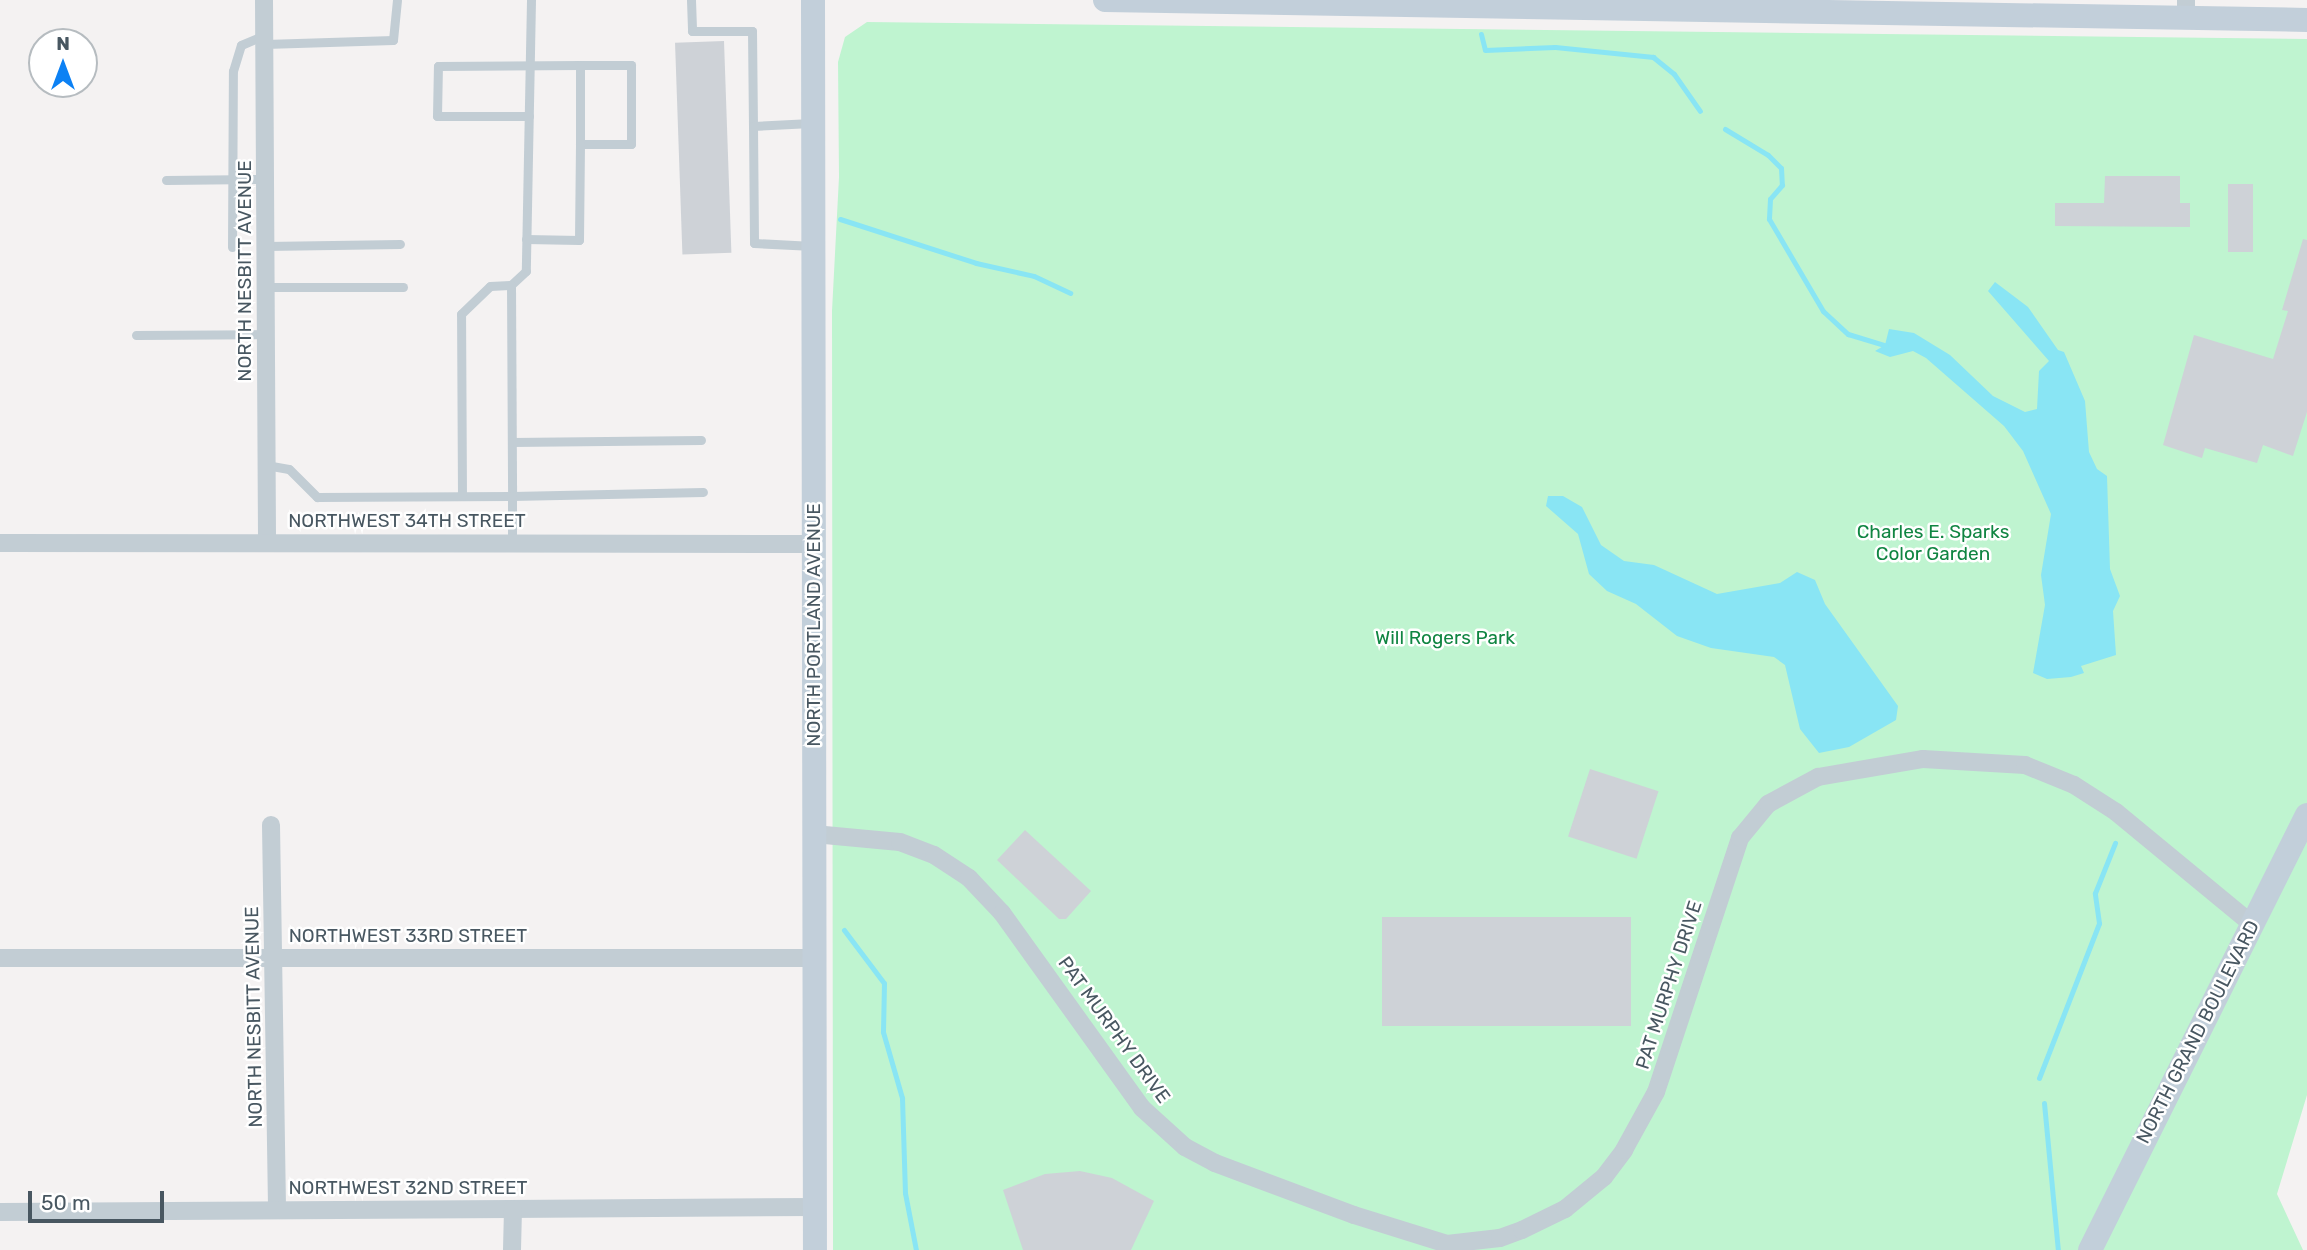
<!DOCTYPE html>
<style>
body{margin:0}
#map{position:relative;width:2307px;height:1250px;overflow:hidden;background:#f4f2f2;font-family:Rubik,sans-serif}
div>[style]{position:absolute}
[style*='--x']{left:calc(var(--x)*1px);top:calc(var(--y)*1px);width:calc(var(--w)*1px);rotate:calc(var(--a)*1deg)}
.green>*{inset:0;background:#bff4d0}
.water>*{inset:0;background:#89e5f4}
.stream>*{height:5px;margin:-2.5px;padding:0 2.5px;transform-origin:2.5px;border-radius:2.5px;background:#89e5f4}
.building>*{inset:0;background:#ced2d7;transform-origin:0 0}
.lane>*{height:9px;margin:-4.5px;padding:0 4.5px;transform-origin:4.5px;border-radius:4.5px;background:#c2cdd4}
.street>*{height:18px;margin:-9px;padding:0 9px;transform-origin:9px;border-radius:9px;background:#c2cdd4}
.secondary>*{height:24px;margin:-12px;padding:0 12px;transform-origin:12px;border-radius:12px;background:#c2cfda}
span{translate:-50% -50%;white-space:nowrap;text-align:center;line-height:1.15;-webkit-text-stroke:5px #fff;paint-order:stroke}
.street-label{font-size:19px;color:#485761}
.park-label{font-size:19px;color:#108542}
.north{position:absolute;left:28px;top:28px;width:70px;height:70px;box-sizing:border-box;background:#fff;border:2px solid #b6bcc0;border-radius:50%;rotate:0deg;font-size:19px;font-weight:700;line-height:28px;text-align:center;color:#485761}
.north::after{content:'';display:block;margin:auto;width:24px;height:32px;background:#0c81f4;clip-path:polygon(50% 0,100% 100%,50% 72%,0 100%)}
.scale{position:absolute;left:28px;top:1191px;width:136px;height:32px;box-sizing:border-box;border:4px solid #485761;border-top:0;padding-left:9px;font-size:21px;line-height:24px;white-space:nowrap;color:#485761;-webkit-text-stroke:5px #fff;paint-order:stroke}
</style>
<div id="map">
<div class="green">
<i style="clip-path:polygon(867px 22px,2307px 39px,2307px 1095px,2277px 1194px,2303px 1250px,833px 1250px,832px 311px,839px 177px,838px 62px,845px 37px)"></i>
</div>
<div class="water">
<i style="clip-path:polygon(1995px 282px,2028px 307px,2058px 350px,2064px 352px,2085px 401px,2089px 452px,2097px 469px,2107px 476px,2110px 569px,2120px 596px,2113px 611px,2116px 655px,2081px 666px,2084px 673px,2071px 677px,2047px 679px,2033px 673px,2045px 605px,2041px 575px,2051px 514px,2023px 451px,2004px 426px,1926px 358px,1913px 351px,1890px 357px,1875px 351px,1885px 345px,1889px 329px,1914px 333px,1950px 355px,1993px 396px,2025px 412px,2037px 409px,2039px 371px,2049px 361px,1988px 291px)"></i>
<i style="clip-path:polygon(1548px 496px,1563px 496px,1582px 507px,1601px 545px,1624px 561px,1654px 565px,1717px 594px,1780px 583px,1797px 572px,1815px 580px,1825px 604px,1898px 706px,1896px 720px,1849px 747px,1819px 753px,1800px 729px,1785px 665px,1774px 657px,1711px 648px,1677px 636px,1636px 604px,1607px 591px,1589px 574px,1578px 534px,1546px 506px)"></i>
</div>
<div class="stream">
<i style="--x:1481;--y:34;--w:16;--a:76"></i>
<i style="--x:1485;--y:50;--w:70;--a:-2.5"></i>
<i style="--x:1555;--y:47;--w:99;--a:5.8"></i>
<i style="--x:1653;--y:57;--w:27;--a:39"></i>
<i style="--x:1674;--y:74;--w:45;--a:54.9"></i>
<i style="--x:1725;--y:129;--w:50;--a:31.2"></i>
<i style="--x:1768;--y:155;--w:18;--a:45"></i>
<i style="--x:1781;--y:168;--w:17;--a:87"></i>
<i style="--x:1782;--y:185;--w:18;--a:131"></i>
<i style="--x:1770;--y:199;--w:20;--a:93"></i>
<i style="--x:1769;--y:219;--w:107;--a:59.6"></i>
<i style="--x:1823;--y:311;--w:34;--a:43"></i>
<i style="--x:1848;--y:334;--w:39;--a:17"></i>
<i style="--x:840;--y:219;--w:143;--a:17.9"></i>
<i style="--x:976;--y:263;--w:59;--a:12.6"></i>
<i style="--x:1034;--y:276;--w:40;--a:25"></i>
<i style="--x:844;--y:930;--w:66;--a:53"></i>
<i style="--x:884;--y:983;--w:49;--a:91.2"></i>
<i style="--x:883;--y:1032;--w:69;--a:73.9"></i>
<i style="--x:902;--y:1098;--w:95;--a:88.2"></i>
<i style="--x:905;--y:1193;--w:58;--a:79.1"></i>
<i style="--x:2039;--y:1078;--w:166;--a:-68.8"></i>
<i style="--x:2099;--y:923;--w:30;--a:-98"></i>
<i style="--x:2095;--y:893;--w:54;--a:-68.2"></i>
<i style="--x:2044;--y:1103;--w:148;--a:84.6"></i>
</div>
<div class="building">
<i style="left:724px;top:41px;width:212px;height:49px;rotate:88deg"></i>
<i style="clip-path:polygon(2105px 176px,2180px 176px,2180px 203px,2190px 203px,2190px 227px,2055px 226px,2055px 203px,2104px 203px)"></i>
<i style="left:2228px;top:184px;width:25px;height:68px"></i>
<i style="clip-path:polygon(2303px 239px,2307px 240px,2307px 412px,2293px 456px,2263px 445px,2257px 463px,2205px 448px,2202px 458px,2163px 445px,2194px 335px,2273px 359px,2288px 311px,2282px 310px)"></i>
<i style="left:1590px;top:769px;width:72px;height:71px;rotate:18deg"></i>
<i style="clip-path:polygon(1025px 830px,1091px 891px,1066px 919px,1059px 919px,997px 860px)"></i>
<i style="left:1382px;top:917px;width:249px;height:109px"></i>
<i style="clip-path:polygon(1080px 1171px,1112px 1178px,1154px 1201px,1131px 1250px,1023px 1250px,1003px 1190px,1045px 1174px)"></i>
</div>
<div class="lane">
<i style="--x:531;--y:0;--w:271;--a:91.1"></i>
<i style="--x:526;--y:271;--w:21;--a:137"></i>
<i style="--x:511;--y:285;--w:211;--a:89.7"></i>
<i style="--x:512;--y:496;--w:191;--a:-1.2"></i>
<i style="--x:691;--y:0;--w:31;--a:88"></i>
<i style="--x:692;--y:31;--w:60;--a:0"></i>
<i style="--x:752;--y:31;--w:95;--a:89.4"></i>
<i style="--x:753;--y:126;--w:58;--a:-3"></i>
<i style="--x:265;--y:44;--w:128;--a:-1.8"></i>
<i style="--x:393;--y:40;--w:40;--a:-84.3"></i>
<i style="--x:529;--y:116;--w:92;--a:180"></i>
<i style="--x:437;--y:116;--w:50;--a:-88.9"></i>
<i style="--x:438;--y:66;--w:142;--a:-0.4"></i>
<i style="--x:580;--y:65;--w:51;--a:0"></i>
<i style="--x:631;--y:65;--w:79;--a:90"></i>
<i style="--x:631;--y:144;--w:51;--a:180"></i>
<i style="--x:580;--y:144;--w:79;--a:-90"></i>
<i style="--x:753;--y:126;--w:117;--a:89.5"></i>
<i style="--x:754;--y:243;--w:59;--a:2.9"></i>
<i style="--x:166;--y:180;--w:100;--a:-0.6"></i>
<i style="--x:526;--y:239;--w:53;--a:1.1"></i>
<i style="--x:579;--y:240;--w:96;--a:-89.4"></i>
<i style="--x:266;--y:246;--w:134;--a:-0.9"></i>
<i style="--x:232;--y:247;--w:176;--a:-89.7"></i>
<i style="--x:233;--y:71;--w:27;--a:-73"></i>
<i style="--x:241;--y:45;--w:25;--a:-23"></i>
<i style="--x:266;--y:287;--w:137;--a:0"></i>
<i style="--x:136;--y:335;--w:130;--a:-0.4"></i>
<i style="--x:512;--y:442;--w:189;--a:-0.6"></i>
<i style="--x:266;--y:465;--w:23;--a:10"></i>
<i style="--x:289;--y:469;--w:40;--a:45"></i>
<i style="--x:317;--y:497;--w:195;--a:-0.3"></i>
<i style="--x:512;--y:496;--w:47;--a:90"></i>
<i style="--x:462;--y:496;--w:182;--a:-90.3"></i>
<i style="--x:461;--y:314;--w:40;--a:-44"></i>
<i style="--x:490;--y:286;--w:21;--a:-3"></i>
</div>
<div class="street">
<i style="--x:264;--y:0;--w:542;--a:89.68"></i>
<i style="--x:2186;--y:0;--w:18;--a:90"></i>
<i style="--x:0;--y:543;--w:814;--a:0.07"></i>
<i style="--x:271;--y:825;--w:384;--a:89.1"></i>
<i style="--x:814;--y:834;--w:86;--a:5.3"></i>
<i style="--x:900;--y:842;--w:36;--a:21"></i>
<i style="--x:934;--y:855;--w:42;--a:33.3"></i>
<i style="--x:969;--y:878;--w:48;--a:46.7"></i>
<i style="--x:1002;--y:913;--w:240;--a:54.3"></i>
<i style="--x:1142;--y:1108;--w:58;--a:42.2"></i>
<i style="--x:1185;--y:1147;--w:34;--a:28"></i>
<i style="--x:1215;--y:1163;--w:148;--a:20.5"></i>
<i style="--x:1354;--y:1215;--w:97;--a:17.3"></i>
<i style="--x:1447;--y:1244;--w:53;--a:-6.5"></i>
<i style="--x:1500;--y:1238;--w:23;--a:-20"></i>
<i style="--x:1522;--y:1230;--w:48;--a:-26"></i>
<i style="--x:1565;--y:1209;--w:50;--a:-39.4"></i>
<i style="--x:1604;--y:1177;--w:34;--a:-53"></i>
<i style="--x:1624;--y:1150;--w:66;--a:-61.1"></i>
<i style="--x:1656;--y:1092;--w:268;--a:-71.7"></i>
<i style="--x:1740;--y:838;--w:44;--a:-50.5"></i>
<i style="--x:1768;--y:804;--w:57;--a:-28.4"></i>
<i style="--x:1818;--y:777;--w:107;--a:-9.7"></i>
<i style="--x:1923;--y:759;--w:102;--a:3.4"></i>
<i style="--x:2025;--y:765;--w:53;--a:22.2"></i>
<i style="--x:2074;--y:785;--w:50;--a:32.7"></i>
<i style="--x:2116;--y:812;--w:176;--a:39.5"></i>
<i style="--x:0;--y:958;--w:815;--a:0"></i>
<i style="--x:0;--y:1212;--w:815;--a:-0.35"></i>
<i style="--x:512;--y:1250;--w:41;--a:-88.6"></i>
</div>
<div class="secondary">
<i style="--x:813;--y:0;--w:1250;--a:89.91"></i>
<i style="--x:1105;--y:0;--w:1202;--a:0.95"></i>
<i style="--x:2090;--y:1250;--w:486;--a:-63.5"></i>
</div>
<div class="street-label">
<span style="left:245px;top:271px;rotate:-90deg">NORTH NESBITT AVENUE</span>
<span style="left:407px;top:521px">NORTHWEST 34TH STREET</span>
<span style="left:814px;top:625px;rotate:-90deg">NORTH PORTLAND AVENUE</span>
<span style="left:408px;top:936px">NORTHWEST 33RD STREET</span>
<span style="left:1669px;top:985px;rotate:-72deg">PAT MURPHY DRIVE</span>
<span style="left:254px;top:1017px;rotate:-91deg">NORTH NESBITT AVENUE</span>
<span style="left:1114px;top:1030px;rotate:54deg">PAT MURPHY DRIVE</span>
<span style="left:2198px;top:1032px;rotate:-63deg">NORTH GRAND BOULEVARD</span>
<span style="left:408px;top:1188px">NORTHWEST 32ND STREET</span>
</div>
<div class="park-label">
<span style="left:1933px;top:543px">Charles E. Sparks<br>Color Garden</span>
<span style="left:1445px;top:638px">Will Rogers Park</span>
</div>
<div class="north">N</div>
<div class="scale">50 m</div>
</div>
